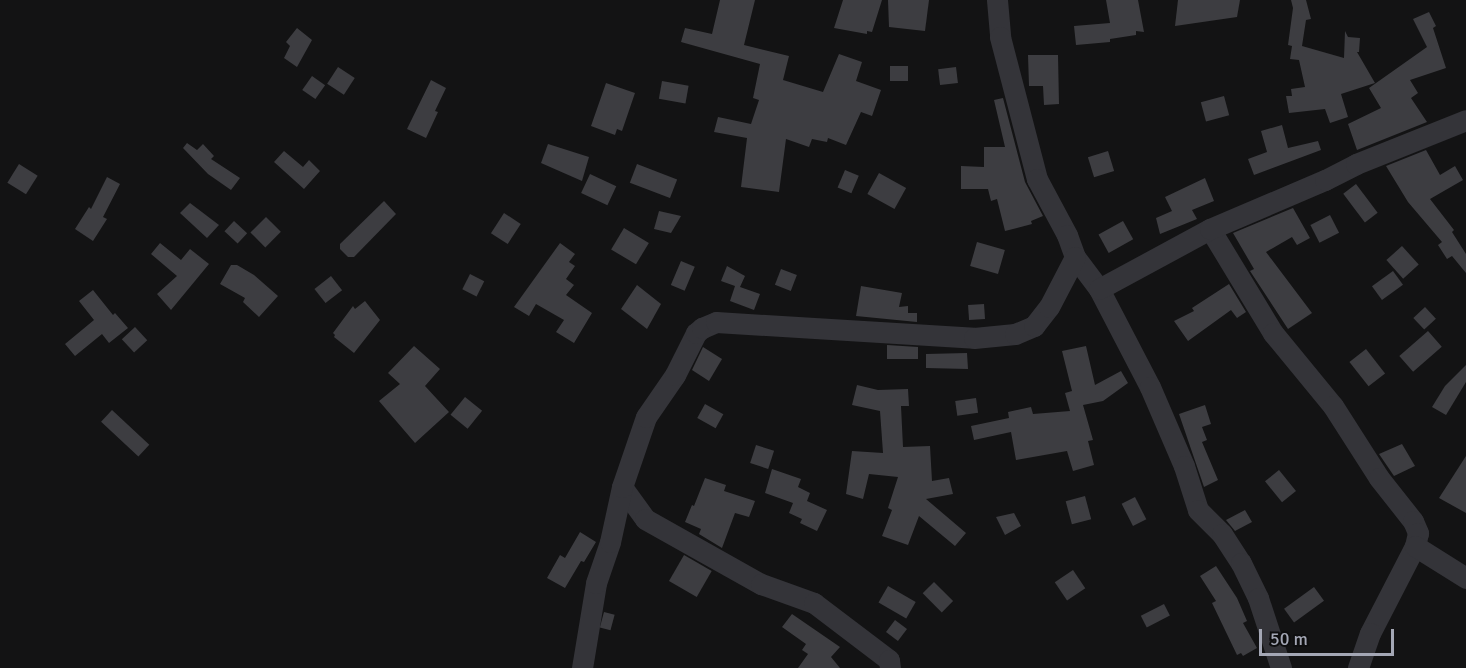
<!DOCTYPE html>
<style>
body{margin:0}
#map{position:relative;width:1466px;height:668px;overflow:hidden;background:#131314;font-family:Signika,sans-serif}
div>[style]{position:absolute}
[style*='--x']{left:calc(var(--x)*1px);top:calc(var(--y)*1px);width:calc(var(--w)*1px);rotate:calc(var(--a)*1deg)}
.building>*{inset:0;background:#3d3d41;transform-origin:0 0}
.minor>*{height:21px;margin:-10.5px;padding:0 10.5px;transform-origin:10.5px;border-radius:10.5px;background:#343439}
span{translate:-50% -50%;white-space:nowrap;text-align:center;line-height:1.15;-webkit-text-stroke:4.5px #0e0e0f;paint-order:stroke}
.scale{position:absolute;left:1259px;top:629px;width:135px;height:27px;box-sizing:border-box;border:3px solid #a4a7b5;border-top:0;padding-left:8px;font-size:18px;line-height:21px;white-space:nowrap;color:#a4a7b5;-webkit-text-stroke:4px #0e0e0f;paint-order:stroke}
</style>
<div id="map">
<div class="building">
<i style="clip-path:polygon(720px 0,755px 0,744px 45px,789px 56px,783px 80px,823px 92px,839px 54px,862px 62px,856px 81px,881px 90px,872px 116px,861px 112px,846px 145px,828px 138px,827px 142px,812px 139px,809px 147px,786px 139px,779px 192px,741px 187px,747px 138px,714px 132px,718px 117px,751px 124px,759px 100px,753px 98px,760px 64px,681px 42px,685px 28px,712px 34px)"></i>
<i style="clip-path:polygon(843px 0,882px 0,872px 32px,867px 31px,867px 34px,834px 28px)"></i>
<i style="clip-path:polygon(888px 0,929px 0,925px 31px,889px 27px)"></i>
<i style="clip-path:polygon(1106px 0,1138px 0,1144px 32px,1136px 31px,1136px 35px,1110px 39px,1110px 42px,1076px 45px,1074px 26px,1110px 23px)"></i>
<i style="clip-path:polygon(1178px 0,1240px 0,1237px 17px,1175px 26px)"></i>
<i style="clip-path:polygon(1291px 0,1306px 0,1311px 19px,1306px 20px,1302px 46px,1344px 58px,1345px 31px,1348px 37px,1360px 38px,1359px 52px,1357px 52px,1375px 83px,1341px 94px,1348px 117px,1330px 123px,1325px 109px,1289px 113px,1286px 96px,1292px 96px,1291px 89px,1305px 87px,1299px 60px,1290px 59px,1292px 46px,1288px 45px,1293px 8px)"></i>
<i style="clip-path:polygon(1429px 12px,1436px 26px,1433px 28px,1446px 68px,1410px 80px,1418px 93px,1411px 98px,1427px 122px,1357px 150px,1348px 124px,1381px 108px,1369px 88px,1427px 47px,1413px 19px)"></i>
<i style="clip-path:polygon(297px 28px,312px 40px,297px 67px,284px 58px,290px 46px,286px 42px)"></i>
<i style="clip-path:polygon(1028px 55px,1058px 55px,1059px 104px,1044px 105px,1043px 86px,1029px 86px)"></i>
<i style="left:908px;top:66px;width:15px;height:18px;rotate:90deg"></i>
<i style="left:338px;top:67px;width:20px;height:20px;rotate:33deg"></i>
<i style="left:956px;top:67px;width:16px;height:18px;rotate:83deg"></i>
<i style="left:312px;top:76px;width:16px;height:17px;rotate:35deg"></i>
<i style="clip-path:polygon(431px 80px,446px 88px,435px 111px,438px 112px,426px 138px,407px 129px)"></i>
<i style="left:662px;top:81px;width:27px;height:18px;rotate:10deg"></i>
<i style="clip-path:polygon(606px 83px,635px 93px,622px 131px,617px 129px,615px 135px,591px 126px)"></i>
<i style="left:1224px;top:96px;width:20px;height:24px;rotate:75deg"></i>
<i style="clip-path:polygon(1003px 98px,1025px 182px,1043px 216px,1031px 221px,1032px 224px,1005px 231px,997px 199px,991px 201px,988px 189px,961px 189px,961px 166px,984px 167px,984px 147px,1005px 147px,994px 100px)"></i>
<i style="clip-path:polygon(1282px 125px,1288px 148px,1318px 141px,1321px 150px,1254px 175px,1248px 159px,1267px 152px,1261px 131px)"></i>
<i style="clip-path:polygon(187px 143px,197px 150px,203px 144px,214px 156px,211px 159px,240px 178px,231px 190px,208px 174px,183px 148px)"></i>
<i style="clip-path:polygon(548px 144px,589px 157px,582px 181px,541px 163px)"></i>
<i style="clip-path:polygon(1426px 150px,1440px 175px,1455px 166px,1463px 180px,1430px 199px,1454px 230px,1452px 232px,1466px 254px,1466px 273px,1452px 256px,1447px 259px,1438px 245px,1442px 242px,1408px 202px,1386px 166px)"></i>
<i style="clip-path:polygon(284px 151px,303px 167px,309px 160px,320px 171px,304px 189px,274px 162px)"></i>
<i style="left:1108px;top:151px;width:21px;height:21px;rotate:73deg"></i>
<i style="left:19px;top:164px;width:22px;height:22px;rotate:32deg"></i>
<i style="left:637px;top:164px;width:43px;height:20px;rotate:21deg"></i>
<i style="left:845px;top:170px;width:15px;height:19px;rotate:23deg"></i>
<i style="left:879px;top:173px;width:31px;height:24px;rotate:29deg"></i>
<i style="left:590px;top:174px;width:29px;height:21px;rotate:25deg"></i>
<i style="clip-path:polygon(107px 177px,120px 184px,103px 217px,107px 219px,93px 241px,75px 229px,89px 207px,91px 209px)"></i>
<i style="clip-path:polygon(1205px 178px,1214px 201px,1192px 210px,1197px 219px,1160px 234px,1156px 218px,1172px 211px,1165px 197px)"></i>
<i style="left:1356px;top:184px;width:36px;height:16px;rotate:53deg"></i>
<i style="clip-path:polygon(384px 201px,396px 214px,354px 257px,348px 257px,340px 249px,340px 244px)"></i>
<i style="clip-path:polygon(190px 203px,219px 225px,207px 238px,180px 213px)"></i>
<i style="clip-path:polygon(1293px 208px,1310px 238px,1297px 245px,1292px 237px,1266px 252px,1312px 313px,1288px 329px,1250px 271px,1254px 269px,1233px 233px)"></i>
<i style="clip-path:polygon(659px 211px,681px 216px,671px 233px,654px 229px)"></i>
<i style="left:504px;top:213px;width:20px;height:24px;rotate:33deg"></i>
<i style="left:1330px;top:215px;width:20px;height:22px;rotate:63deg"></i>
<i style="left:266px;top:217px;width:21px;height:22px;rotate:45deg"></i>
<i style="left:234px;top:221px;width:18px;height:14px;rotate:43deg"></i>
<i style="left:1123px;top:221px;width:21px;height:28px;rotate:61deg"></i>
<i style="left:624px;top:228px;width:29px;height:25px;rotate:31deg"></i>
<i style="left:977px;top:242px;width:29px;height:25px;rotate:16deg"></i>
<i style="clip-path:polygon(160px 243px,181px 260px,190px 249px,209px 264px,171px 310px,157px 294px,177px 276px,151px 254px)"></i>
<i style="clip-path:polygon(560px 243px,575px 254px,569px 262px,575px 266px,566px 279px,574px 285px,566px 295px,592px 313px,574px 343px,556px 332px,564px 320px,536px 304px,529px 316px,514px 307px)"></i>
<i style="left:1402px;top:246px;width:25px;height:21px;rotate:48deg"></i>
<i style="left:681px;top:261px;width:15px;height:26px;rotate:23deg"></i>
<i style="clip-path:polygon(231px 265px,237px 265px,254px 275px,278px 296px,259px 317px,243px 302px,245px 298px,220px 284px)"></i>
<i style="clip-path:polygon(727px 266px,745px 276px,740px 287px,760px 294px,754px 310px,730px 301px,735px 286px,721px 281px)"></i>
<i style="left:781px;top:269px;width:17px;height:17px;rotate:21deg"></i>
<i style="left:1393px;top:271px;width:17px;height:26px;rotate:54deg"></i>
<i style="left:470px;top:274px;width:16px;height:17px;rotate:27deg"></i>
<i style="left:331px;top:276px;width:18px;height:21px;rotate:52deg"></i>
<i style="clip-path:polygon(1229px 284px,1246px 312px,1237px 318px,1231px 310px,1188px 341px,1174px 321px,1194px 311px,1192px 308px)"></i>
<i style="clip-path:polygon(637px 285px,661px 304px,647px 329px,621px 309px)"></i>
<i style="clip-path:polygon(861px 286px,902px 293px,899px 307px,908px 306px,908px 313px,917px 313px,917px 322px,856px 316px)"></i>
<i style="clip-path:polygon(93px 290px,113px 315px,115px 313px,128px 328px,109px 343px,102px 334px,75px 356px,65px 344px,94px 320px,79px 301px)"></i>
<i style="clip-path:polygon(365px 301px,380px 320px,354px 353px,334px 337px,335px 335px,333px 333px,353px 306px,355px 309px)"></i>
<i style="left:984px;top:304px;width:15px;height:16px;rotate:86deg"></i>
<i style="left:1425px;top:307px;width:16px;height:16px;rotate:47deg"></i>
<i style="left:135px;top:327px;width:18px;height:18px;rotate:47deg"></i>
<i style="left:1428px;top:331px;width:21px;height:38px;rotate:49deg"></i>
<i style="clip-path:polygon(887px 345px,918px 347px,918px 359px,887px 359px)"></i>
<i style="clip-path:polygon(414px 346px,440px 369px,425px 386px,449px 412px,415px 443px,379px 401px,400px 384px,388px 373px)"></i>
<i style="clip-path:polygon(1086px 346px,1095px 385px,1121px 371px,1128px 383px,1103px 401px,1083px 405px,1093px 440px,1088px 441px,1094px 465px,1073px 471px,1067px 451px,1016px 460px,1011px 432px,974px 440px,971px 426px,1009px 418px,1008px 412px,1031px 407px,1033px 414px,1070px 411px,1065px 393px,1072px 391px,1062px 351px)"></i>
<i style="clip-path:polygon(703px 347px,722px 359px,709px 381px,692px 370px)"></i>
<i style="left:1366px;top:349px;width:31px;height:21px;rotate:52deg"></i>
<i style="clip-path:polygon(967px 353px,968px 369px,926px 368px,926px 354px)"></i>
<i style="clip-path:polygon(1466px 365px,1466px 382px,1446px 415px,1432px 407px,1445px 386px)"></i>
<i style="clip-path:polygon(857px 385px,878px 390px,908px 389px,909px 406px,901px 406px,903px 447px,930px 446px,932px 481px,949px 478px,953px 494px,926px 499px,966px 533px,955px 546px,919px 516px,908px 545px,882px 536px,892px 510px,888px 508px,898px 477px,869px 474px,863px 499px,846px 494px,852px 451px,883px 453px,880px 411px,852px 405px)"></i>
<i style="left:465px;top:397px;width:22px;height:23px;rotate:39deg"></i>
<i style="left:976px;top:398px;width:15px;height:21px;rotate:82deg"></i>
<i style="left:705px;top:404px;width:21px;height:16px;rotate:29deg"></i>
<i style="clip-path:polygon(1205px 405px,1211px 424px,1202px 427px,1207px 440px,1202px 442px,1218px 480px,1204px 487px,1179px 414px)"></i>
<i style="left:112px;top:410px;width:51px;height:16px;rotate:43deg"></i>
<i style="clip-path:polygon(1402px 444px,1415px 466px,1394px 476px,1379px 454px)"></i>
<i style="left:756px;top:445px;width:19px;height:19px;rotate:18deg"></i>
<i style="clip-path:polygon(1466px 456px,1466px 513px,1439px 498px)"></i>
<i style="clip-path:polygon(772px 469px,801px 479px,798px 487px,810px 493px,807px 501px,827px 510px,817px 531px,800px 523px,802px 519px,789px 513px,793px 503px,765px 493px)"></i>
<i style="left:1279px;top:470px;width:27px;height:18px;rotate:51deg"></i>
<i style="clip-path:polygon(705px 478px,726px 485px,724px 491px,755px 501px,749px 517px,735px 513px,722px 548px,699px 534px,701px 529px,685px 522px,692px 505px,694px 506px)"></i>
<i style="left:1085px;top:496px;width:24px;height:20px;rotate:75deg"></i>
<i style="left:1135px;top:497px;width:25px;height:15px;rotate:63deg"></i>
<i style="clip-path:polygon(1245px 510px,1252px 522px,1235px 531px,1226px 520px)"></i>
<i style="clip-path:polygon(1014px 513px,1021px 526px,1005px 535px,996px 517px)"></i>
<i style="clip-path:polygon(580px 532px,596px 542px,584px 562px,581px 561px,565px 588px,547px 578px,560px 555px,565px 558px)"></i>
<i style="left:684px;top:555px;width:32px;height:30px;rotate:30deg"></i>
<i style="clip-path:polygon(1216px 566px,1237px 598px,1247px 621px,1243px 623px,1257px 648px,1243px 656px,1241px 653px,1237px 655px,1212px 603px,1216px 601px,1200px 576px)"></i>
<i style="left:1073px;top:570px;width:22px;height:22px;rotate:56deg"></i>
<i style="left:934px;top:582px;width:27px;height:16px;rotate:45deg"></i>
<i style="left:888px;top:586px;width:32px;height:19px;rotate:30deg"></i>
<i style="left:1314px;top:587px;width:17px;height:37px;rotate:54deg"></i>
<i style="left:1164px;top:604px;width:13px;height:26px;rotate:63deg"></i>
<i style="left:604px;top:612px;width:11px;height:16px;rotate:15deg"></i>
<i style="clip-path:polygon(792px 614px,840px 647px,831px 657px,840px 668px,798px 668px,808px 654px,802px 650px,806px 644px,782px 627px)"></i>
<i style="left:895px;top:620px;width:15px;height:15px;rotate:37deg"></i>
</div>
<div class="minor">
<i style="--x:997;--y:0;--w:37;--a:85"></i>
<i style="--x:1000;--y:37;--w:147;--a:75.4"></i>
<i style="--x:1037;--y:179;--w:64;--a:61.8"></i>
<i style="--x:1067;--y:235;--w:23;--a:70"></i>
<i style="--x:1075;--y:257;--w:40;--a:53"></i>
<i style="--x:1099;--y:289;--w:110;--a:62.5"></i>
<i style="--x:1150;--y:387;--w:86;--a:66.7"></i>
<i style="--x:1184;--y:466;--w:46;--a:72.3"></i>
<i style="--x:1198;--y:510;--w:34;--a:45"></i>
<i style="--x:1222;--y:534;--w:35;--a:57"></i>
<i style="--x:1241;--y:563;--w:39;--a:64"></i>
<i style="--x:1258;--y:598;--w:74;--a:71.8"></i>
<i style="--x:1210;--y:229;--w:122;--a:58.8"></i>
<i style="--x:1273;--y:333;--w:94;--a:50.6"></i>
<i style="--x:1333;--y:406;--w:85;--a:57.4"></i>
<i style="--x:1379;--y:478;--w:55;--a:51.7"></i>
<i style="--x:1413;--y:521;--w:13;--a:67"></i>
<i style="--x:1418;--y:533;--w:13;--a:103"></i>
<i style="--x:1415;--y:546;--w:98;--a:117.3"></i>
<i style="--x:1370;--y:633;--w:37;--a:109"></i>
<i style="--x:1099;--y:289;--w:126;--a:-28.4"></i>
<i style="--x:1210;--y:229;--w:125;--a:-23.1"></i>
<i style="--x:1325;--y:180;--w:35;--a:-27"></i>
<i style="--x:1356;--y:164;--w:118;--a:-21.8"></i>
<i style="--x:622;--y:487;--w:39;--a:54"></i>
<i style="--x:645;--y:519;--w:133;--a:29.3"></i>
<i style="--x:761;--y:584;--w:56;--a:19.7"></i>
<i style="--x:814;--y:603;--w:94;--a:37.2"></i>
<i style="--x:889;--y:660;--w:8;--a:83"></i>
<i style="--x:1415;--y:546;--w:60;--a:32.1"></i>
<i style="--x:582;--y:668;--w:86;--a:-80.6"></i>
<i style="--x:596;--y:583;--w:43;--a:-71.1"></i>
<i style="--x:610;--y:542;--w:56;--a:-77.7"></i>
<i style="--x:622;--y:487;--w:74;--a:-71.1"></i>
<i style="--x:646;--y:417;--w:51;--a:-55.4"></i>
<i style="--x:675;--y:375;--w:47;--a:-63.4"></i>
<i style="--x:696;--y:333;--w:8;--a:-40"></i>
<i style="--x:702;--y:328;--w:15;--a:-23"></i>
<i style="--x:716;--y:322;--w:258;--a:3.5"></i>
<i style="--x:974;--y:338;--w:41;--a:-5.6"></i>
<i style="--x:1015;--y:334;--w:21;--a:-23"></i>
<i style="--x:1034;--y:326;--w:24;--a:-52"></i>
<i style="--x:1049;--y:307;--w:56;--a:-62.5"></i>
</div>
<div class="scale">50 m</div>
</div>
